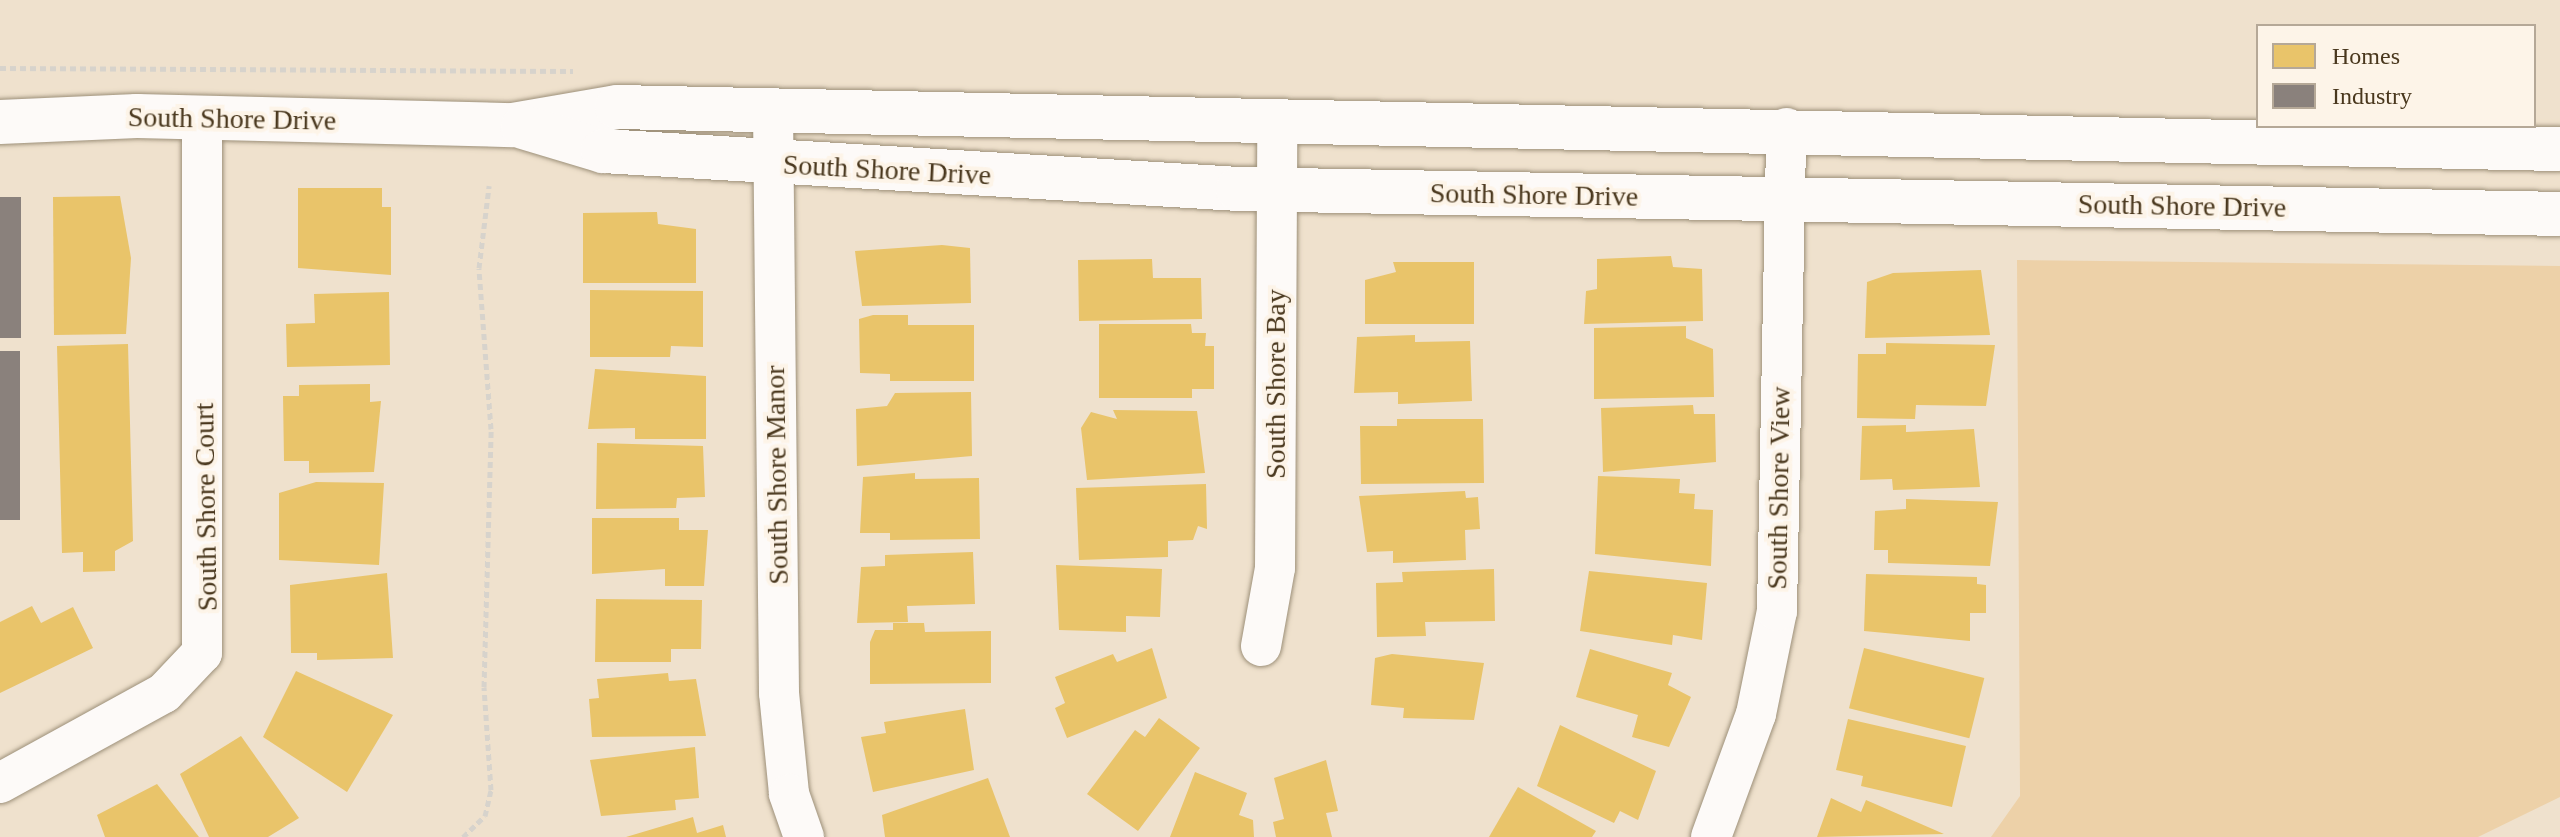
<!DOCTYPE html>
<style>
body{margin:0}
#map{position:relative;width:2560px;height:837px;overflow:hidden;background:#efe1cd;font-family:"Times New Roman",serif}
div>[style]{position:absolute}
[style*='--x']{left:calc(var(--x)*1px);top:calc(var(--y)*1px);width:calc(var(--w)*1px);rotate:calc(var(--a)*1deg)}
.green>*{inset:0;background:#edd1a8}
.homes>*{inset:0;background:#e9c46a;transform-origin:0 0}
.industry>*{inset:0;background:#8a817c;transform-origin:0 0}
.path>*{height:5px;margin-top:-2.5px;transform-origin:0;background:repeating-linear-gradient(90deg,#d7d3cc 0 6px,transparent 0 10px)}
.roads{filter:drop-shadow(0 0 2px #9d9079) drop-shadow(0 0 2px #9d9079)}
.minor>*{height:40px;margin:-20px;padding:0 20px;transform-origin:20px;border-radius:20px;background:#fdfaf8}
.tertiary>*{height:44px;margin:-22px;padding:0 22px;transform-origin:22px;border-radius:22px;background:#fdfaf8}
span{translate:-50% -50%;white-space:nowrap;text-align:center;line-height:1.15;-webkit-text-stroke:8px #fdf4e8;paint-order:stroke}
.street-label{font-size:28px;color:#49371d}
.legend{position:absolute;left:2256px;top:24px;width:280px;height:104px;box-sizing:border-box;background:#fdf4e8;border:2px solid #b5a897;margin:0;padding:10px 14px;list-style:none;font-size:24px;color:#49371d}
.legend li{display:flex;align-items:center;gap:16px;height:40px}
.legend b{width:40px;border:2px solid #b5a897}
</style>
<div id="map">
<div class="green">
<i style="clip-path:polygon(2017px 260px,2560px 266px,2560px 797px,2478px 837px,1991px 837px,2020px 796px)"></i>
</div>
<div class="homes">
<i style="clip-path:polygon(298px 188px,382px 188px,382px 207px,391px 207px,391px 275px,298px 268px)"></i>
<i style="clip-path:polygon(120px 196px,131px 258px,126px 334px,54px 335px,53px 197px)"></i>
<i style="clip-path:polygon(657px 212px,658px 224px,696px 229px,696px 283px,583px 283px,583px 213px)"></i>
<i style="clip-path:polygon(942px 245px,970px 248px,971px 303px,862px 306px,855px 251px)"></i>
<i style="clip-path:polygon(1671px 256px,1673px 267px,1702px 269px,1703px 321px,1584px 324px,1586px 291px,1597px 289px,1597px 259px)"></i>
<i style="clip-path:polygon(1152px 259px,1153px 278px,1201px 278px,1202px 319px,1079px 321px,1078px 260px)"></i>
<i style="clip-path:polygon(1393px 262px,1474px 262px,1474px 324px,1365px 324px,1365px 280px,1396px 272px)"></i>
<i style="clip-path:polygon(1981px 270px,1990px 335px,1865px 338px,1867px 282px,1893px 273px)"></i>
<i style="clip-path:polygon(590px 290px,703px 291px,703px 347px,671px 346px,670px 357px,590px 357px)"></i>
<i style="clip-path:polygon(389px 292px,390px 365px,287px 367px,286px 324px,315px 323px,314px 294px)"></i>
<i style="clip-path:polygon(873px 315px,908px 315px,908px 325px,974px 325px,974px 381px,890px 381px,890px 374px,860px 373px,859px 319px)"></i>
<i style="clip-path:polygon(1099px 324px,1191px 324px,1192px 333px,1206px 333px,1205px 346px,1214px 346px,1214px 389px,1192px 389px,1192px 398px,1099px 398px)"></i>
<i style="clip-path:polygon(1686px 326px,1686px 338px,1713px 349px,1714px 397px,1594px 399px,1594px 328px)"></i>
<i style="clip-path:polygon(1415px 335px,1415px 342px,1470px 341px,1472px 401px,1398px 404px,1398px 392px,1354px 393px,1357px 337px)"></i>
<i style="clip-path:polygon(1886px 343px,1995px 345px,1986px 406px,1916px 405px,1915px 419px,1857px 418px,1858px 354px,1886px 354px)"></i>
<i style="clip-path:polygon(128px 344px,133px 541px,115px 551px,115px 571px,83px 572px,83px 552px,62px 553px,57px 346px)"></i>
<i style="clip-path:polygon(595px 369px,706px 376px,706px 439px,635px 439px,635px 428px,588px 429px)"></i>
<i style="clip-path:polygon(370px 384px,370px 402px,381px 401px,374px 472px,309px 473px,309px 461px,284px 461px,283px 396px,299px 396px,299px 385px)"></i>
<i style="clip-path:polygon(971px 392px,972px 456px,857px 466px,856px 409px,887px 406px,895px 393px)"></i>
<i style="clip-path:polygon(1693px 405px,1694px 414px,1715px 414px,1716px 462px,1603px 472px,1601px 408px)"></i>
<i style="clip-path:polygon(1113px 410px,1197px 411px,1205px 473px,1087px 480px,1081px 428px,1091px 412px,1117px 419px)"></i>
<i style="clip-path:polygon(1397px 419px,1483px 419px,1484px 483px,1361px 484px,1360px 426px,1397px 426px)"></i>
<i style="clip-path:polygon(1906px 425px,1906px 432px,1974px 429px,1980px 487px,1893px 490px,1892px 479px,1860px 480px,1862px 426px)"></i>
<i style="clip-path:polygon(597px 443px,703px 446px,705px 497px,677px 498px,676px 508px,596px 509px)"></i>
<i style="clip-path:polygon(915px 473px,915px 479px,979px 478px,980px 539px,890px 540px,890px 533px,860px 533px,863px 477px)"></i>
<i style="clip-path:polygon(1598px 476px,1680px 479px,1679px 493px,1695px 494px,1694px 509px,1713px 510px,1711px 566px,1595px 554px)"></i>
<i style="clip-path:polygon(316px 482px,384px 483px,379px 565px,279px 560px,279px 493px)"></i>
<i style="clip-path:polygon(1206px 484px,1207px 529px,1198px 526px,1193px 540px,1168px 541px,1168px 557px,1079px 560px,1076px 488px)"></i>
<i style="clip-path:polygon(1465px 491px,1466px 498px,1478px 497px,1480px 529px,1465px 530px,1466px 560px,1393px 563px,1393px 551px,1367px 552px,1359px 496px)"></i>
<i style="clip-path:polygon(1906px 499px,1998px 502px,1990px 566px,1888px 563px,1888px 550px,1874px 550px,1875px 511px,1906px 509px)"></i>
<i style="clip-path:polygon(592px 518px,679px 518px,679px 530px,708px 530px,704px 586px,665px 586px,665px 569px,592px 574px)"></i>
<i style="clip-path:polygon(973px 552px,975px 604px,907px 606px,908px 622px,857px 623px,861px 567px,885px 566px,885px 555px)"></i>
<i style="clip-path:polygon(1056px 565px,1162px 569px,1160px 617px,1126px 616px,1126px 632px,1059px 630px)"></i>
<i style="clip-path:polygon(1494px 569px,1495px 621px,1425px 622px,1426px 636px,1377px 637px,1376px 583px,1403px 582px,1402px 572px)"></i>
<i style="clip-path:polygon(1589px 571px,1707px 583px,1702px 640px,1673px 635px,1672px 645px,1580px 631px)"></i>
<i style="clip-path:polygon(387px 573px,393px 658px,317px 660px,317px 653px,291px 653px,290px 585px)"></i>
<i style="clip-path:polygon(1866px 574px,1977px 577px,1977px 584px,1986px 585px,1986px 613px,1970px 613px,1970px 641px,1864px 631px)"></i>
<i style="clip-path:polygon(596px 599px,702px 600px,701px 649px,671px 649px,671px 662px,595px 662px)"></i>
<i style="clip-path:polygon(32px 606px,41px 623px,73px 607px,93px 648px,0 693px,0 622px)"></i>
<i style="clip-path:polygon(893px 623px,924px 623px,925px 632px,991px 631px,991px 683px,870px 684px,870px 642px,875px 630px,893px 630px)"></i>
<i style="clip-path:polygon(1152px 648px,1167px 698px,1067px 738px,1055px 708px,1065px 703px,1055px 677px,1113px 654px,1117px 662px)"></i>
<i style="left:1864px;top:648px;width:124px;height:62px;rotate:14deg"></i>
<i style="clip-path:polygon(1590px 649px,1672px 673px,1668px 685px,1691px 697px,1669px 747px,1632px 737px,1638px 715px,1576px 697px)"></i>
<i style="clip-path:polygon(1392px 654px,1484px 663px,1474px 720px,1403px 718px,1404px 708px,1371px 705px,1375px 658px)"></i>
<i style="clip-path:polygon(296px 671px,393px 715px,347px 792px,263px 737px)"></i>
<i style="clip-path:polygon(668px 673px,669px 681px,696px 679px,706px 736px,592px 737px,589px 699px,599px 698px,597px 679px)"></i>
<i style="clip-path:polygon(965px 709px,974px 770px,873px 792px,861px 737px,886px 733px,884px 722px)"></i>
<i style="clip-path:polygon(1159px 718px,1200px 748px,1138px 831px,1087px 794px,1135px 730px,1145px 737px)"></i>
<i style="clip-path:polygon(1848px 719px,1966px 746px,1952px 807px,1861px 786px,1863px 776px,1836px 770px)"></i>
<i style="clip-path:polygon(1560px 725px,1656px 771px,1638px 820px,1620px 811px,1614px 823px,1537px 786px)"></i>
<i style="clip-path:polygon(241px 736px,299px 818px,268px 837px,209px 837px,180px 774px)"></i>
<i style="clip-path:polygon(695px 747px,699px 798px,675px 800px,676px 810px,601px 816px,590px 760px)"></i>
<i style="clip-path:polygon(1326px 760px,1338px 811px,1326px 813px,1332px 837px,1276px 837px,1273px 822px,1284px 819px,1274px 778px)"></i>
<i style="clip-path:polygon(1195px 772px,1247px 793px,1239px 815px,1253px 820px,1254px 837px,1170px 837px)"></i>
<i style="clip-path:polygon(988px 778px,1010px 837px,885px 837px,882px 815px)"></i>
<i style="clip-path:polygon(157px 784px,199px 837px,105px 837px,97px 815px)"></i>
<i style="clip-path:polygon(1518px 787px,1596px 831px,1592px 837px,1489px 837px)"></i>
<i style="clip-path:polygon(1831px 798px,1861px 812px,1866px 800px,1944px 834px,1817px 837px)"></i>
<i style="clip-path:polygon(693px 817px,697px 833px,723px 825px,726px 837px,626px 837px)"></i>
</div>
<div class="industry">
<i style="left:21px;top:197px;width:141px;height:21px;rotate:90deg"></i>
<i style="left:0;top:351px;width:20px;height:169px"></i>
</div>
<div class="path">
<i style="--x:0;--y:68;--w:573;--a:0.3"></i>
<i style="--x:463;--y:837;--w:30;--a:-44"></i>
<i style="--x:485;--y:816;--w:27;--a:-77"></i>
<i style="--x:491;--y:790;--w:103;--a:-93.9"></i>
<i style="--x:484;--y:687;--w:258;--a:-88.4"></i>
<i style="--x:491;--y:429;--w:161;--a:-94.3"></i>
<i style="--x:479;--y:268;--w:83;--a:-83"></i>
</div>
<div class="roads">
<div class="minor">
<i style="--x:773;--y:110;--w:583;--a:89.41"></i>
<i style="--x:779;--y:693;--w:101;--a:84.3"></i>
<i style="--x:789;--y:794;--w:46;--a:70.8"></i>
<i style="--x:1261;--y:646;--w:79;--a:-79.8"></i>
<i style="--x:1275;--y:568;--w:447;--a:-89.7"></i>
<i style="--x:0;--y:783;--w:187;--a:-28.8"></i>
<i style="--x:164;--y:693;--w:55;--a:-46.5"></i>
<i style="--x:202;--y:653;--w:536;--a:-90"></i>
<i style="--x:1711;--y:837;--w:131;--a:-69.9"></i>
<i style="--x:1756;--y:714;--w:105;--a:-78.5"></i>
<i style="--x:1777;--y:611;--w:483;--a:-88.9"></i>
</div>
<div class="tertiary">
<i style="--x:0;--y:122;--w:137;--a:-2.5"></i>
<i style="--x:137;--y:116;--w:376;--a:1.4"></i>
<i style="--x:513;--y:125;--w:106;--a:-9.8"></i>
<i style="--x:617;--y:107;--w:1943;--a:1.24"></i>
<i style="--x:523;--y:127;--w:84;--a:16.7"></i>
<i style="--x:603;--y:151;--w:636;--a:3.42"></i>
<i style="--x:1238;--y:189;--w:1322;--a:1.08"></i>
</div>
</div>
<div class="street-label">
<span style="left:232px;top:119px;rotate:1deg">South Shore Drive</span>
<span style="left:887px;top:170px;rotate:3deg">South Shore Drive</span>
<span style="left:1534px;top:195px;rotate:1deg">South Shore Drive</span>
<span style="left:2182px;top:206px;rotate:1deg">South Shore Drive</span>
<span style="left:1276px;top:384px;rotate:-90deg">South Shore Bay</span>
<span style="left:777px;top:475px;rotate:-91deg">South Shore Manor</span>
<span style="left:1779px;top:488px;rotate:-89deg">South Shore View</span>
<span style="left:206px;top:507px;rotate:-91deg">South Shore Court</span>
</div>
<ul class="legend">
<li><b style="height:22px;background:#e9c46a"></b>Homes</li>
<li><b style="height:22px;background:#8a817c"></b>Industry</li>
</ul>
</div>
